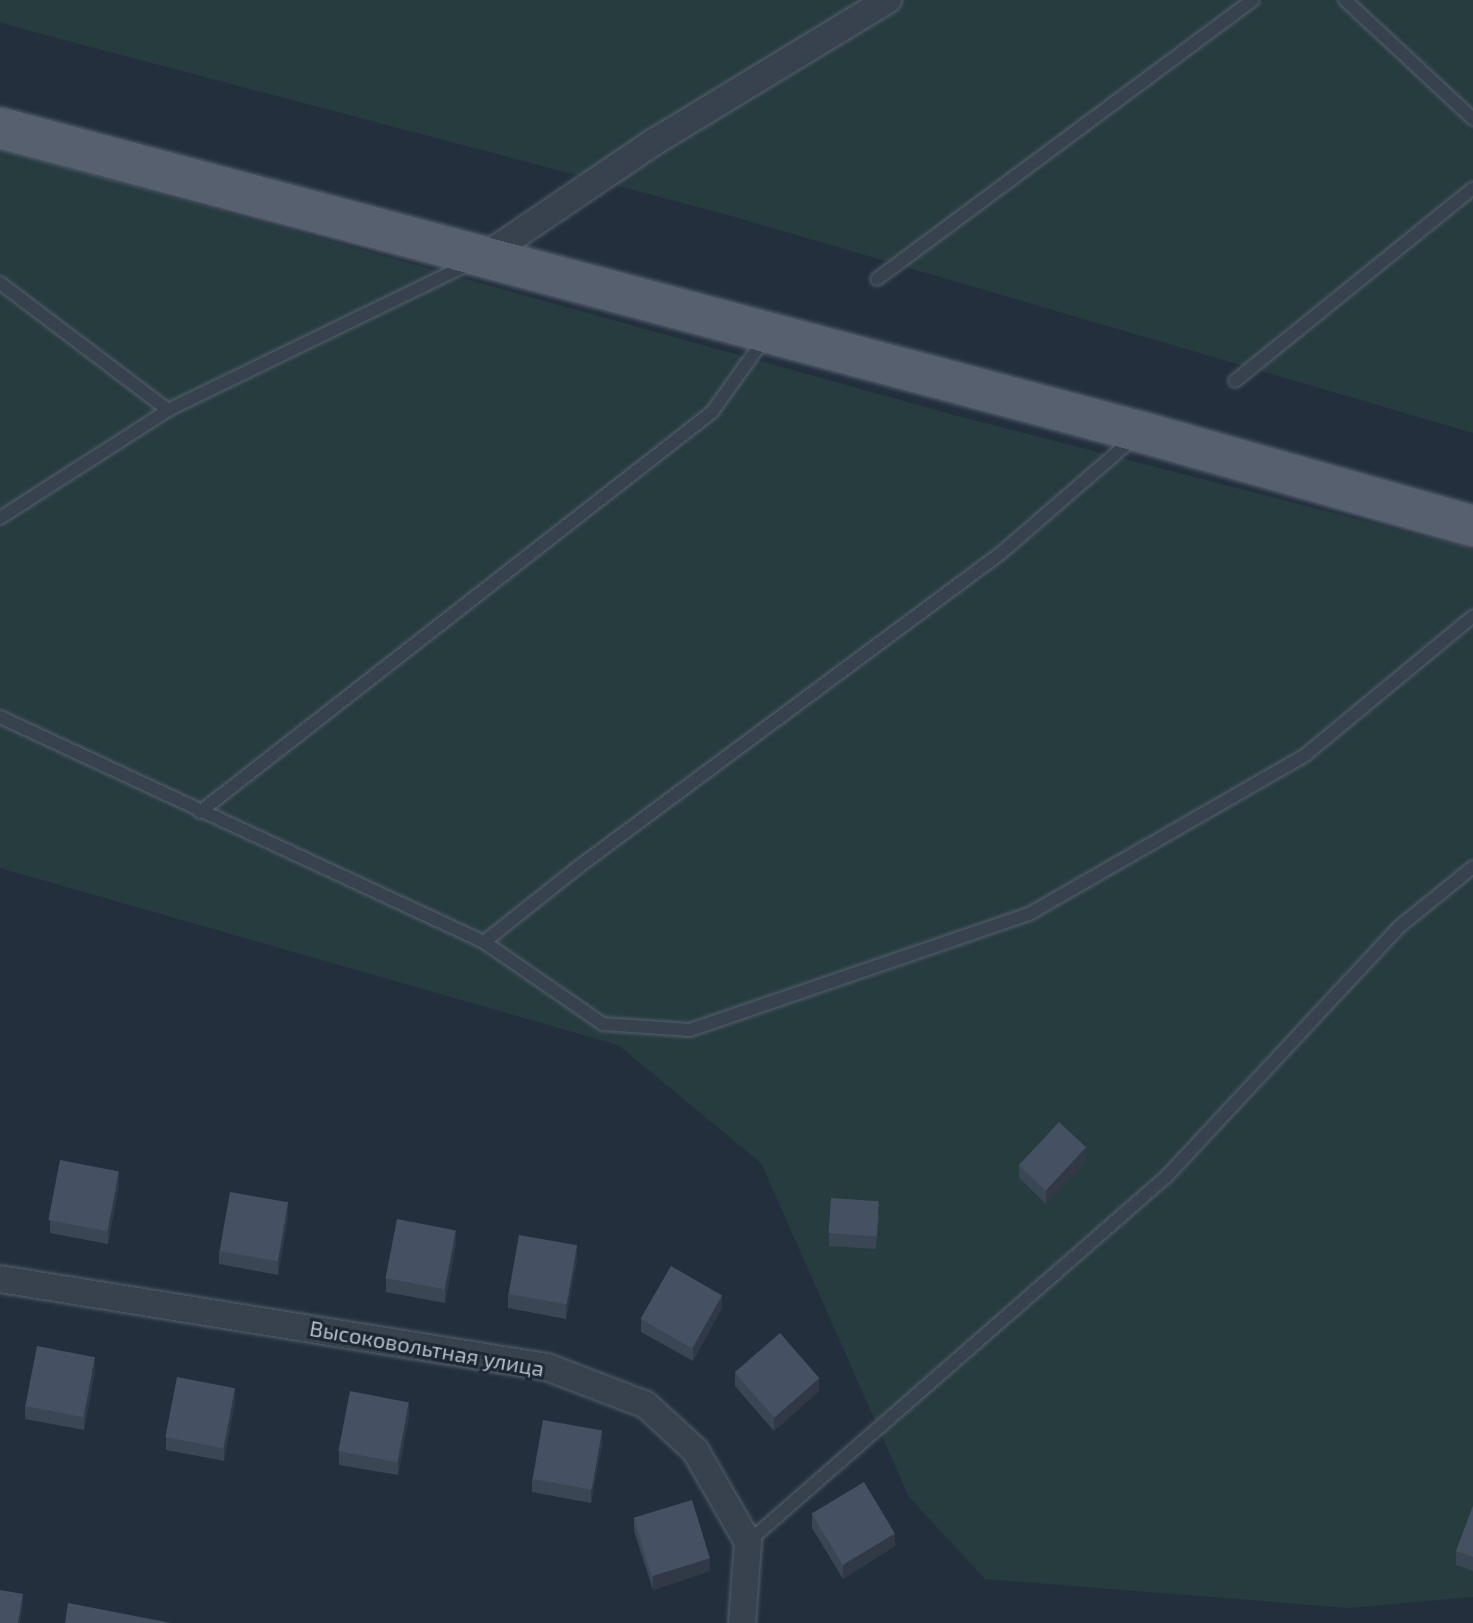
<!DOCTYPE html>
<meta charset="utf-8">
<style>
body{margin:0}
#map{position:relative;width:1473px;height:1623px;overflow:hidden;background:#242f3e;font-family:"Exo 2",sans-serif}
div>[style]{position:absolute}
.green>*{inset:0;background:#263c3f}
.roads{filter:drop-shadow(0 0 2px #565f6c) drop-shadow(0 0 2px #565f6c)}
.service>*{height:12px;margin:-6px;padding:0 6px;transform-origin:6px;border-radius:6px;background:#38414e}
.minor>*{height:26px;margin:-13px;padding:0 13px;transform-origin:13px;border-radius:13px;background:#38414e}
.primary>*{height:40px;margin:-20px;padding:0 20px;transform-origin:20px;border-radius:20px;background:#56606e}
.wall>*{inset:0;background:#3b4654}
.shaded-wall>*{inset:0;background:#303945}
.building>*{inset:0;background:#455162;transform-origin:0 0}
span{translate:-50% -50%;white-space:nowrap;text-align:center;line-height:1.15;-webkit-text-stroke:6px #1d2633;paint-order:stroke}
.street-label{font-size:22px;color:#b4bcc9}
</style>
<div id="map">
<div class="green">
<i style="clip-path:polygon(0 0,1473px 0,1473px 433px,728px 215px,34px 32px,0 22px)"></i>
<i style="clip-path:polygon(0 149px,954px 415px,1473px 549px,1473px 1597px,1349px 1608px,985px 1579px,909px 1497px,761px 1163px,618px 1045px,0 868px)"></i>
</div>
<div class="roads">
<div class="service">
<i style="left:1345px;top:0;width:175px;rotate:42.9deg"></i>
<i style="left:877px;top:279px;width:468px;rotate:-36.6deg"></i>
<i style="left:0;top:283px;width:211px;rotate:37.1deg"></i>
<i style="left:1235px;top:381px;width:306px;rotate:-39deg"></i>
<i style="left:0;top:518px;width:200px;rotate:-32.7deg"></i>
<i style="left:168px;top:410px;width:337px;rotate:-25.9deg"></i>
<i style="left:0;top:717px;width:534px;rotate:24.93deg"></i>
<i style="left:484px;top:942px;width:145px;rotate:34.6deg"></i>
<i style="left:603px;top:1024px;width:87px;rotate:3.9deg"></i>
<i style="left:690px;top:1030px;width:358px;rotate:-18.9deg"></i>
<i style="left:1029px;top:914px;width:317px;rotate:-29.9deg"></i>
<i style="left:1304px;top:756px;width:219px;rotate:-39.6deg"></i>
<i style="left:200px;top:812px;width:650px;rotate:-38deg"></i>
<i style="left:712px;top:412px;width:91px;rotate:-54.4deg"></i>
<i style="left:484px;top:942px;width:119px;rotate:-38.5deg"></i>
<i style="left:577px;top:868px;width:528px;rotate:-36.61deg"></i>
<i style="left:1001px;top:553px;width:177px;rotate:-40.9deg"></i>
<i style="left:748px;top:1542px;width:556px;rotate:-41.14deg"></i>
<i style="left:1167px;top:1176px;width:340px;rotate:-47deg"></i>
<i style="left:1399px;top:927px;width:95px;rotate:-39deg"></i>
</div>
<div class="minor">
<i style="left:481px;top:259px;width:209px;rotate:-34.1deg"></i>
<i style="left:654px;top:142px;width:274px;rotate:-31.3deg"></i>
<i style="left:0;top:1279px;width:554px;rotate:9.14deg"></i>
<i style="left:547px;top:1367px;width:106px;rotate:21deg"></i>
<i style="left:646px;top:1405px;width:67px;rotate:42.6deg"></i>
<i style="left:695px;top:1450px;width:106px;rotate:60.1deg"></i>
<i style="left:748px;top:1542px;width:81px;rotate:94.2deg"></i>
</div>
<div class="primary">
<i style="left:0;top:128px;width:1181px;rotate:14.92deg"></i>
<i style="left:1141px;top:432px;width:345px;rotate:15.8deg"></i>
</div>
</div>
<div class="wall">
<i style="clip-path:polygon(1086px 1161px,1046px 1204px,1019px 1178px,1019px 1165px)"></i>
<i style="clip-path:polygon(119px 1184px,108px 1244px,50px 1233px,50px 1220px)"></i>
<i style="clip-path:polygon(879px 1214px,876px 1249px,829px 1246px,829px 1233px)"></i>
<i style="clip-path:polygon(288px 1216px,278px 1275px,219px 1264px,219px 1251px)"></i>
<i style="clip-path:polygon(456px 1243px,445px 1303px,386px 1292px,386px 1278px)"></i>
<i style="clip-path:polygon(577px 1259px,566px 1319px,508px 1308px,508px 1294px)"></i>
<i style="clip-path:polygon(722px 1308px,693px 1361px,641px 1332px,641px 1319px)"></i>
<i style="clip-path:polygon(95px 1371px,84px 1430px,25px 1419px,25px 1406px)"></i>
<i style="clip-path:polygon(735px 1373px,819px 1391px,774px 1431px,735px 1386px)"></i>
<i style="clip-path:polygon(235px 1401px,224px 1461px,166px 1450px,166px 1437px)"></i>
<i style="clip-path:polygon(409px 1416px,398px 1475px,339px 1465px,339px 1451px)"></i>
<i style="clip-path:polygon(602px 1444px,591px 1503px,532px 1492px,532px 1479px)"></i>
<i style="clip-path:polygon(1473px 1506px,1473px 1571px,1456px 1565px,1456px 1551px)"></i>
<i style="clip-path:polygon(812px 1514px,895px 1546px,843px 1579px,812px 1528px)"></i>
<i style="clip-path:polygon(634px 1518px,710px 1571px,653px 1590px,634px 1531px)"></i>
</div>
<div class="shaded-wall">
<i style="clip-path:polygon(1086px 1147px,1086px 1161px,1046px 1204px,1046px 1190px)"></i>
<i style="clip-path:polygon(119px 1171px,119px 1184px,108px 1244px,108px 1231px)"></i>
<i style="clip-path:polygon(288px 1202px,288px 1216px,278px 1275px,278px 1262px)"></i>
<i style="clip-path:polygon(456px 1230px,456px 1243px,445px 1303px,445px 1289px)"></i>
<i style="clip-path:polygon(577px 1245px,577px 1259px,566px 1319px,566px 1305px)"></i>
<i style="clip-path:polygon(722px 1295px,722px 1308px,693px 1361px,693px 1348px)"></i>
<i style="clip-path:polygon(95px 1357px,95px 1371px,84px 1430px,84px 1417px)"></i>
<i style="clip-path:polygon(819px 1378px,819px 1391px,774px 1431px,774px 1418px)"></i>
<i style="clip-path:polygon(235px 1388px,235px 1401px,224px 1461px,224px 1447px)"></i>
<i style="clip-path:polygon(409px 1402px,409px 1416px,398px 1475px,398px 1462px)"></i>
<i style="clip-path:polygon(602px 1430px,602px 1444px,591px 1503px,591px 1490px)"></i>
<i style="clip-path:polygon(895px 1533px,895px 1546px,843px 1579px,843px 1565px)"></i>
<i style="clip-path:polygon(710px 1558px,710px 1571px,653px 1590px,653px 1576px)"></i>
<i style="clip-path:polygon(23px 1594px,23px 1607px,20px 1623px,18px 1623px)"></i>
</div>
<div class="building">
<i style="left:1059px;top:1122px;width:37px;height:59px;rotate:43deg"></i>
<i style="left:60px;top:1160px;width:60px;height:61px;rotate:11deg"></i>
<i style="left:230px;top:1192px;width:59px;height:60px;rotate:10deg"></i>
<i style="left:831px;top:1198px;width:48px;height:35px;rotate:4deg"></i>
<i style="left:397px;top:1219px;width:60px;height:60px;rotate:11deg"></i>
<i style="left:519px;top:1235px;width:59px;height:60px;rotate:10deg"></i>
<i style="left:671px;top:1266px;width:59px;height:61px;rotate:30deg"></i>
<i style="left:780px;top:1333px;width:60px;height:60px;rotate:49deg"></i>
<i style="left:37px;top:1346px;width:59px;height:61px;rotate:11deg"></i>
<i style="left:177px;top:1377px;width:59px;height:61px;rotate:11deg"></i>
<i style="left:350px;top:1391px;width:60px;height:61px;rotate:11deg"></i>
<i style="left:543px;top:1420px;width:60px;height:60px;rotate:10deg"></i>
<i style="left:864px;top:1482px;width:60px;height:61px;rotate:59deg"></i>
<i style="left:692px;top:1500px;width:61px;height:61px;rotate:73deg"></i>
<i style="clip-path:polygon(1473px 1506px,1473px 1557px,1456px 1551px)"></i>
<i style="clip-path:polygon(0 1590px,23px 1594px,18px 1623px,0 1623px)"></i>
<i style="clip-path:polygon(68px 1603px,171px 1623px,65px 1623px)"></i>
</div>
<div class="street-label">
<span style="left:427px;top:1348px;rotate:10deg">Высоковольтная улица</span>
</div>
</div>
